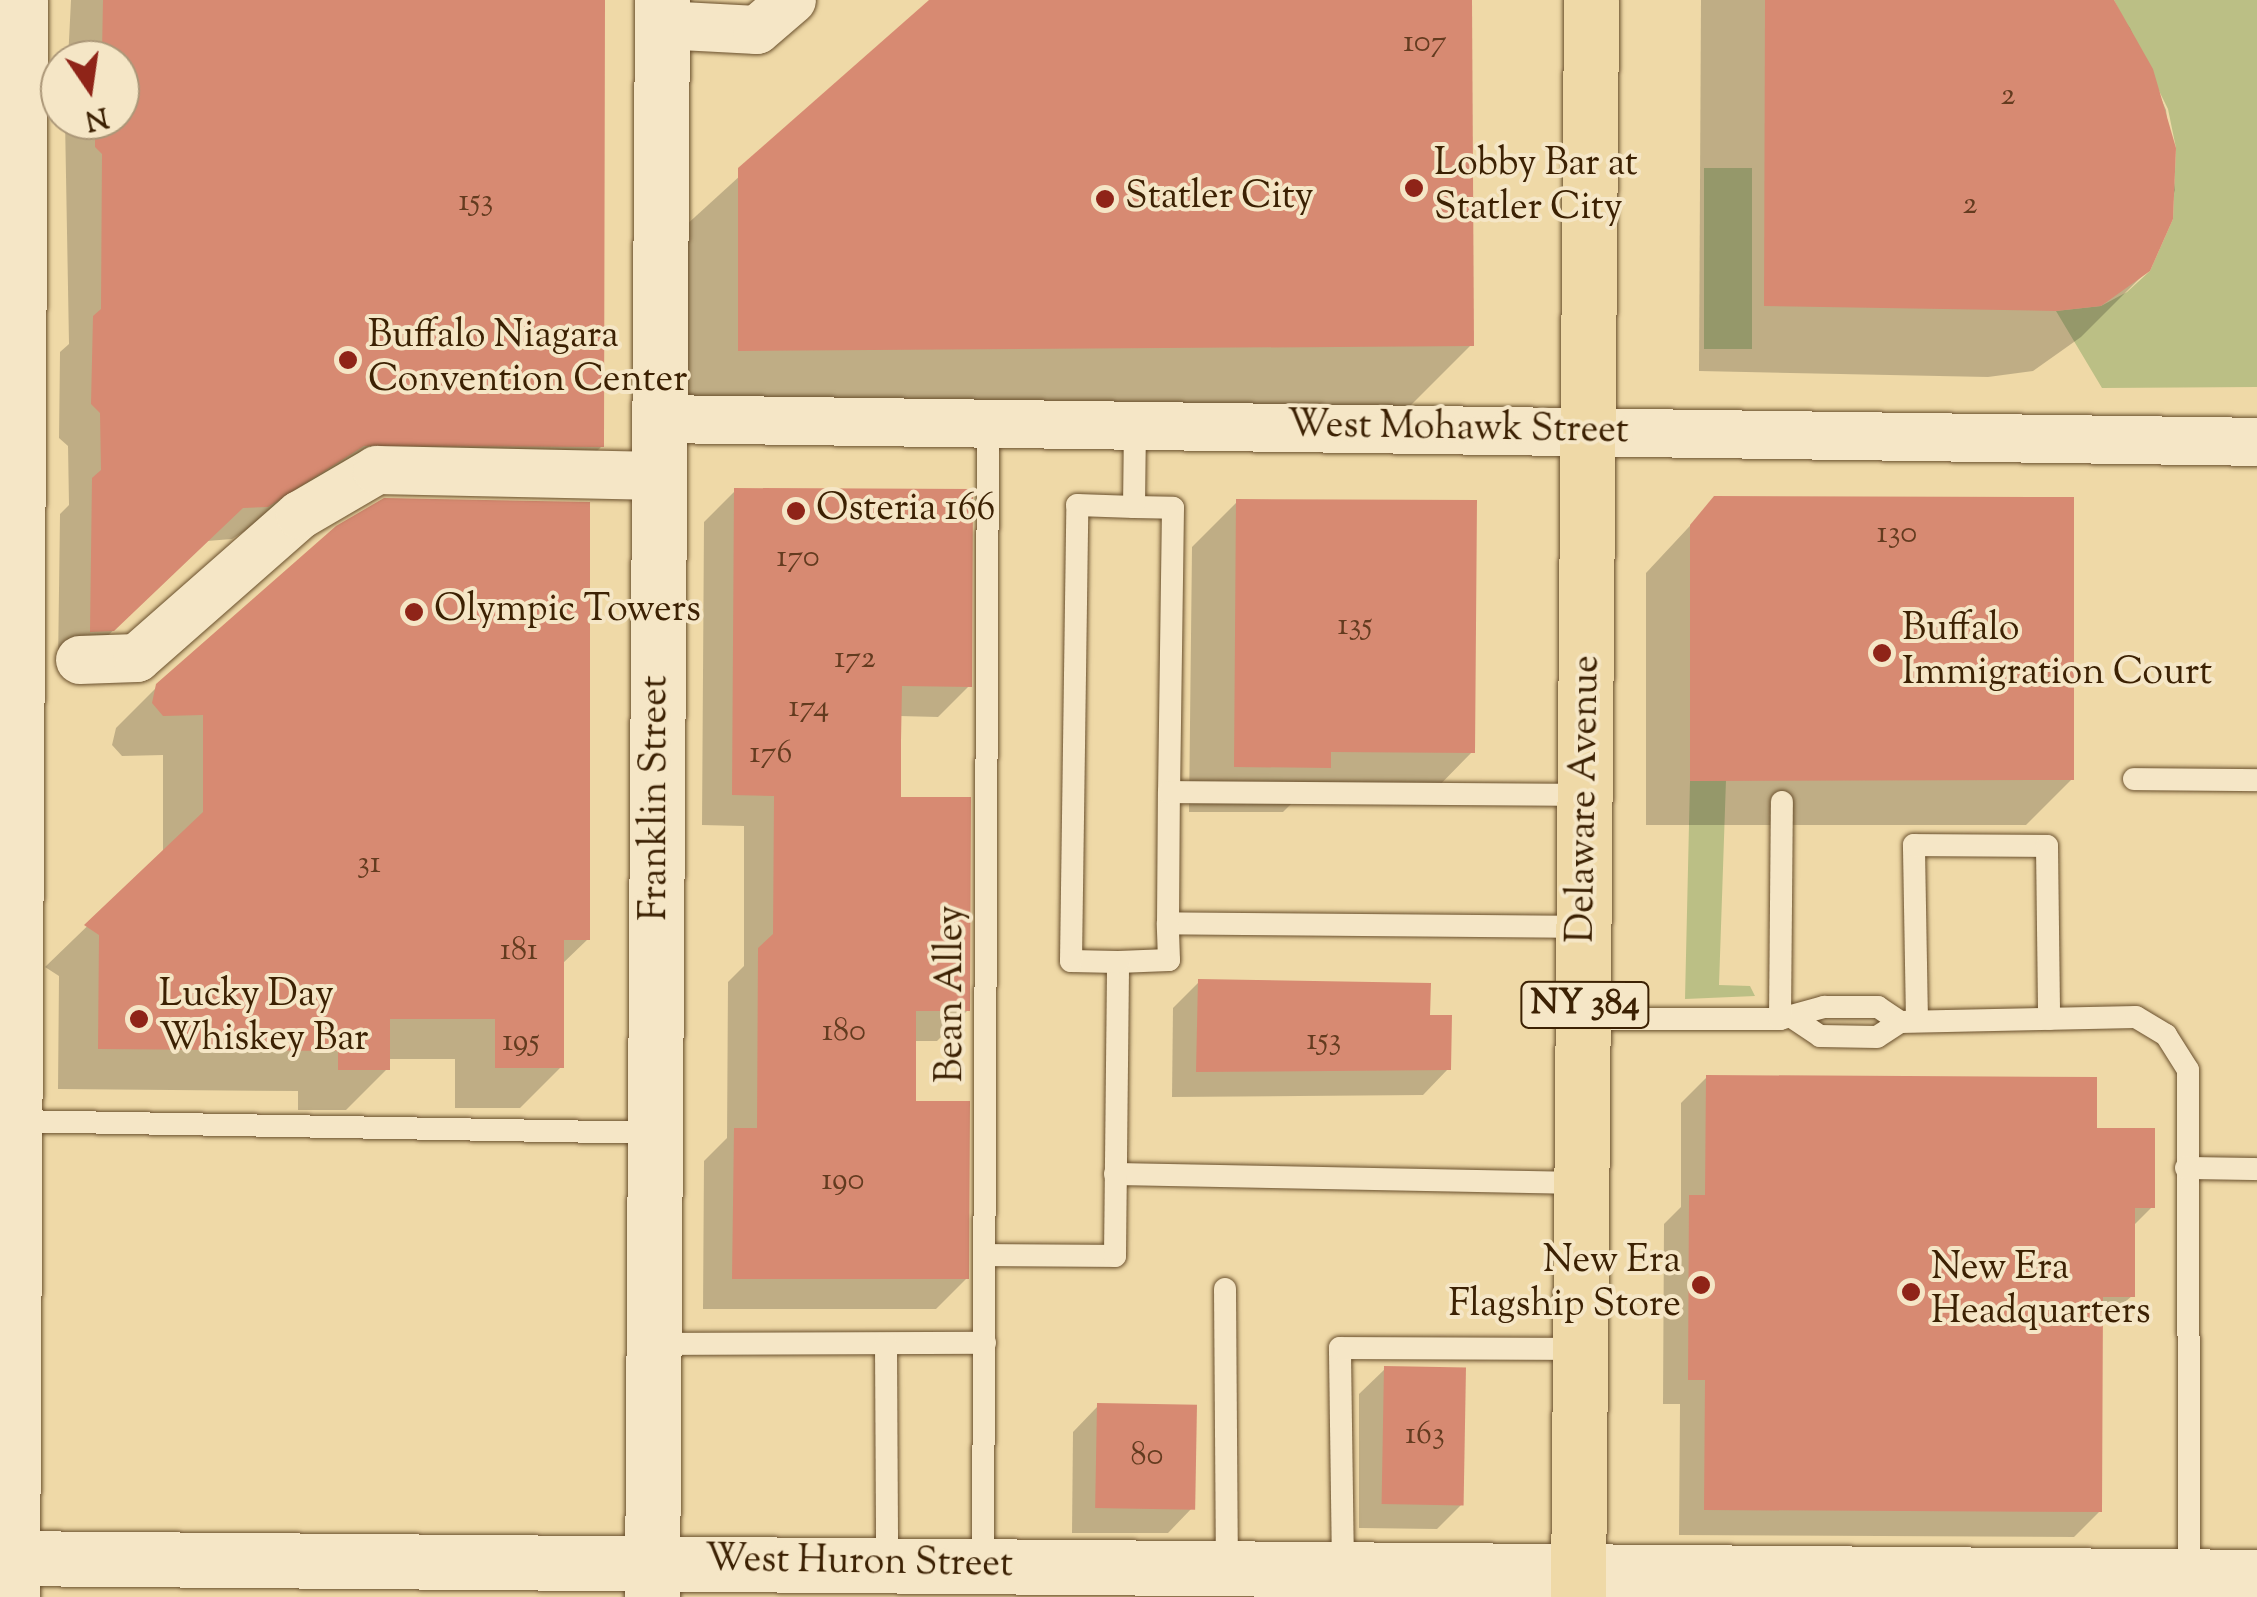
<!DOCTYPE html>
<style>
body{margin:0}
#map{position:relative;width:2257px;height:1597px;overflow:hidden;background:#efd9a7;font-family:"Sorts Mill Goudy",serif}
div>[style]{position:absolute}
.green>*{inset:0;background:#bbbf85;transform-origin:0 0}
.shadow>*{inset:0;background:#0003}
.building>*{inset:0;background:#d78a72;transform-origin:0 0}
.roads{filter:drop-shadow(0 0 2px #694f2c) drop-shadow(0 0 2px #694f2c)}
.lane>*{height:22px;margin:-11px;padding:0 11px;transform-origin:11px;border-radius:11px;background:#f5e6c6}
.street>*{height:48px;margin:-24px;padding:0 24px;transform-origin:24px;border-radius:24px;background:#f5e6c6}
.secondary>*{height:55px;margin:-27.5px;padding:0 27.5px;transform-origin:27.5px;border-radius:27.5px;background:#f5e6c6}
.primary>*{height:55px;margin:-27.5px;padding:0 27.5px;transform-origin:27.5px;border-radius:27.5px;background:#efd9a7}
.dots>*{width:28px;height:28px;translate:-50% -50%;box-sizing:border-box;border:5px solid #f5e6c6;border-radius:50%}
span{translate:-50% -50%;white-space:nowrap;text-align:center;line-height:1.15;-webkit-text-stroke:8px #f5e6c6;paint-order:stroke}
.number-label{font-size:32px;color:#633b1f}
.number-label span{-webkit-text-stroke-width:0}
.shield-label span{padding:2px 8px;background:#f5e6c6;border:2px solid;border-radius:8px;-webkit-text-stroke-width:0}
.shield-label{font-size:35px;color:#3c2103;font-weight:700}
.poi-label{font-size:38px;color:#3c2103}
.left{translate:0 -50%;text-align:left}
.right{translate:-100% -50%;text-align:right}
.street-label{font-size:38px;color:#3c2103}
.north{position:absolute;left:40px;top:40px;width:100px;height:100px;box-sizing:border-box;background:#f5e6c6;border:2px solid #ab9778;border-radius:50%;rotate:167deg;font-size:28px;font-weight:700;line-height:40px;text-align:center;color:#3c2103}
.north::after{content:'';display:block;margin:auto;width:35px;height:45px;background:#8f2418;clip-path:polygon(50% 0,100% 100%,50% 72%,0 100%)}
</style>
<div id="map">
<div class="green">
<i style="clip-path:polygon(2114px 0,2257px 0,2257px 387px,2102px 388px,2056px 311px,2101px 306px,2127px 292px,2150px 271px,2173px 219px,2176px 148px,2168px 109px)"></i>
<i style="left:1704px;top:168px;width:48px;height:181px"></i>
<i style="clip-path:polygon(1726px 780px,1719px 985px,1750px 986px,1755px 996px,1685px 999px,1690px 781px)"></i>
</div>
<div class="shadow">
<i style="clip-path:polygon(71px 0,603px 0,602px 446px,568px 480px,329px 478px,232px 539px,207px 541px,78px 664px,58px 664px,60px 514px,69px 505px,68px 446px,59px 438px,60px 352px,69px 344px,65px 120px,120px 120px,120px 60px,68px 60px)"></i>
<i style="clip-path:polygon(933px 0,1470px 0,1471px 345px,1405px 411px,673px 416px,673px 237px)"></i>
<i style="clip-path:polygon(1701px 0,2108px 0,2130px 28px,2166px 110px,2175px 190px,2148px 270px,2081px 337px,2033px 371px,1988px 377px,1699px 371px)"></i>
<i style="clip-path:polygon(735px 491px,969px 686px,938px 717px,899px 716px,899px 799px,968px 1010px,937px 1041px,914px 1041px,913px 1104px,967px 1278px,936px 1309px,703px 1309px,704px 1161px,727px 1138px,728px 982px,744px 966px,744px 826px,702px 825px,704px 522px)"></i>
<i style="clip-path:polygon(1715px 499px,2072px 779px,2026px 825px,1646px 825px,1646px 573px)"></i>
<i style="clip-path:polygon(1237px 502px,1472px 752px,1427px 798px,1299px 796px,1283px 812px,1189px 812px,1192px 547px)"></i>
<i style="clip-path:polygon(158px 686px,588px 939px,561px 965px,561px 1067px,520px 1108px,455px 1108px,455px 1059px,387px 1059px,387px 1069px,346px 1110px,298px 1110px,298px 1091px,58px 1089px,59px 976px,45px 967px,163px 853px,163px 755px,122px 756px,112px 745px,116px 728px)"></i>
<i style="clip-path:polygon(1199px 982px,1428px 1017px,1448px 1069px,1423px 1095px,1172px 1097px,1173px 1008px)"></i>
<i style="clip-path:polygon(1707px 1077px,2094px 1130px,2152px 1207px,2132px 1227px,2132px 1296px,2101px 1322px,2100px 1511px,2074px 1537px,1679px 1535px,1680px 1404px,1663px 1404px,1664px 1224px,1681px 1207px,1681px 1103px)"></i>
<i style="clip-path:polygon(1385px 1369px,1463px 1503px,1437px 1529px,1359px 1528px,1359px 1394px)"></i>
<i style="clip-path:polygon(1098px 1406px,1193px 1507px,1168px 1533px,1072px 1533px,1073px 1432px)"></i>
</div>
<div class="building">
<i style="clip-path:polygon(103px 0,605px 0,604px 447px,364px 446px,268px 507px,243px 508px,114px 631px,90px 632px,92px 478px,101px 470px,100px 413px,91px 404px,93px 316px,101px 309px,102px 154px,95px 147px,95px 120px,120px 120px,120px 60px,96px 60px,102px 52px)"></i>
<i style="clip-path:polygon(929px 0,1472px 0,1474px 346px,738px 351px,738px 168px)"></i>
<i style="clip-path:polygon(1765px 0,2114px 0,2153px 69px,2176px 148px,2173px 219px,2150px 271px,2101px 306px,2056px 311px,1764px 306px)"></i>
<i style="clip-path:polygon(734px 488px,973px 489px,972px 687px,902px 686px,901px 741px,901px 797px,971px 797px,970px 1011px,916px 1011px,916px 1101px,970px 1101px,969px 1279px,732px 1279px,734px 1128px,757px 1128px,758px 948px,773px 934px,774px 796px,732px 795px)"></i>
<i style="clip-path:polygon(1714px 496px,2074px 497px,2074px 780px,1690px 781px,1690px 525px)"></i>
<i style="clip-path:polygon(384px 498px,590px 502px,590px 940px,564px 940px,564px 1068px,495px 1068px,495px 1019px,390px 1019px,390px 1070px,338px 1070px,338px 1051px,98px 1049px,99px 935px,84px 925px,203px 812px,203px 715px,163px 716px,152px 703px,156px 684px,336px 526px)"></i>
<i style="clip-path:polygon(1236px 499px,1477px 500px,1475px 753px,1331px 752px,1331px 768px,1234px 767px)"></i>
<i style="clip-path:polygon(1198px 979px,1431px 983px,1430px 1015px,1452px 1015px,1451px 1070px,1196px 1072px)"></i>
<i style="clip-path:polygon(1706px 1075px,2097px 1077px,2097px 1128px,2155px 1128px,2155px 1208px,2135px 1208px,2135px 1297px,2103px 1297px,2102px 1512px,1704px 1510px,1705px 1380px,1688px 1380px,1689px 1195px,1705px 1195px)"></i>
<i style="left:1384px;top:1366px;width:82px;height:138px;rotate:1deg"></i>
<i style="left:1097px;top:1403px;width:100px;height:105px;rotate:1deg"></i>
</div>
<div class="roads">
<div class="lane">
<i style="left:1134px;top:507px;width:39px;rotate:1deg"></i>
<i style="left:1173px;top:508px;width:284px;rotate:90.8deg"></i>
<i style="left:2134px;top:779px;width:123px;rotate:0.5deg"></i>
<i style="left:1585px;top:927px;width:417px;rotate:-179.5deg"></i>
<i style="left:1168px;top:923px;width:131px;rotate:-89.6deg"></i>
<i style="left:1169px;top:792px;width:417px;rotate:0.4deg"></i>
<i style="left:1118px;top:962px;width:51px;rotate:-2.2deg"></i>
<i style="left:1169px;top:960px;width:37px;rotate:-92deg"></i>
<i style="left:1584px;top:1019px;width:196px"></i>
<i style="left:1780px;top:1019px;width:46px;rotate:-15.3deg"></i>
<i style="left:1824px;top:1007px;width:54px"></i>
<i style="left:1878px;top:1007px;width:27px;rotate:34deg"></i>
<i style="left:1900px;top:1022px;width:27px;rotate:147deg"></i>
<i style="left:1877px;top:1037px;width:57px;rotate:-179deg"></i>
<i style="left:1820px;top:1036px;width:32px;rotate:-146deg"></i>
<i style="left:1780px;top:1019px;width:217px;rotate:-89.5deg"></i>
<i style="left:1917px;top:1021px;width:176px;rotate:-91deg"></i>
<i style="left:1914px;top:845px;width:133px;rotate:0.4deg"></i>
<i style="left:2047px;top:846px;width:173px;rotate:89.3deg"></i>
<i style="left:1900px;top:1022px;width:236px;rotate:-1.2deg"></i>
<i style="left:2136px;top:1017px;width:35px;rotate:31deg"></i>
<i style="left:2166px;top:1035px;width:41px;rotate:57.8deg"></i>
<i style="left:2188px;top:1070px;width:506px;rotate:89.89deg"></i>
<i style="left:15px;top:1121px;width:640px;rotate:1.07deg"></i>
<i style="left:2186px;top:1168px;width:71px;rotate:0.8deg"></i>
<i style="left:1115px;top:1174px;width:467px;rotate:1.1deg"></i>
<i style="left:986px;top:1255px;width:129px;rotate:0.4deg"></i>
<i style="left:1115px;top:1256px;width:294px;rotate:-89.4deg"></i>
<i style="left:1118px;top:962px;width:47px;rotate:-178.8deg"></i>
<i style="left:1071px;top:961px;width:456px;rotate:-89.2deg"></i>
<i style="left:1077px;top:505px;width:57px;rotate:2deg"></i>
<i style="left:1134px;top:507px;width:82px;rotate:-89.3deg"></i>
<i style="left:1225px;top:1289px;width:279px;rotate:89.6deg"></i>
<i style="left:654px;top:1344px;width:331px;rotate:-0.2deg"></i>
<i style="left:886px;top:1344px;width:220px;rotate:89.7deg"></i>
<i style="left:983px;top:1565px;width:1142px;rotate:-89.75deg"></i>
<i style="left:1343px;top:1568px;width:220px;rotate:-90.8deg"></i>
<i style="left:1340px;top:1348px;width:241px;rotate:0.2deg"></i>
</div>
<div class="street">
<i style="left:662px;top:25px;width:95px;rotate:3deg"></i>
<i style="left:757px;top:30px;width:46px;rotate:-40.6deg"></i>
<i style="left:659px;top:419px;width:1598px;rotate:0.82deg"></i>
<i style="left:80px;top:660px;width:57px;rotate:-2deg"></i>
<i style="left:137px;top:658px;width:217px;rotate:-41.3deg"></i>
<i style="left:300px;top:515px;width:89px;rotate:-30.3deg"></i>
<i style="left:377px;top:470px;width:282px;rotate:1.2deg"></i>
</div>
<div class="secondary">
<i style="left:0;top:1558px;width:2257px;rotate:0.48deg"></i>
<i style="left:12px;top:1597px;width:1597px;rotate:-89.71deg"></i>
<i style="left:652px;top:1597px;width:1597px;rotate:-89.64deg"></i>
</div>
<div class="primary">
<i style="left:1578px;top:1597px;width:1597px;rotate:-89.53deg"></i>
</div>
</div>
<div class="dots">
<i style="left:1414px;top:188px;background:#8f2418"></i>
<i style="left:1105px;top:199px;background:#8f2418"></i>
<i style="left:348px;top:360px;background:#8f2418"></i>
<i style="left:796px;top:511px;background:#8f2418"></i>
<i style="left:414px;top:612px;background:#8f2418"></i>
<i style="left:1882px;top:653px;background:#8f2418"></i>
<i style="left:139px;top:1019px;background:#8f2418"></i>
<i style="left:1701px;top:1285px;background:#8f2418"></i>
<i style="left:1911px;top:1292px;background:#8f2418"></i>
</div>
<div class="number-label">
<span style="left:1425px;top:43px">107</span>
<span style="left:2008px;top:96px">2</span>
<span style="left:476px;top:202px">153</span>
<span style="left:1970px;top:205px">2</span>
<span style="left:1897px;top:534px">130</span>
<span style="left:798px;top:558px">170</span>
<span style="left:1355px;top:626px">135</span>
<span style="left:855px;top:659px">172</span>
<span style="left:809px;top:708px">174</span>
<span style="left:771px;top:754px">176</span>
<span style="left:369px;top:864px">31</span>
<span style="left:519px;top:951px">181</span>
<span style="left:844px;top:1032px">180</span>
<span style="left:1324px;top:1041px">153</span>
<span style="left:521px;top:1042px">195</span>
<span style="left:843px;top:1181px">190</span>
<span style="left:1425px;top:1435px">163</span>
<span style="left:1147px;top:1456px">80</span>
</div>
<div class="shield-label">
<span style="left:1585px;top:1005px">NY 384</span>
</div>
<div class="poi-label">
<span class="left" style="left:1434px;top:188px">Lobby Bar at<br>Statler City</span>
<span class="left" style="left:1125px;top:199px">Statler City</span>
<span class="left" style="left:368px;top:360px">Buffalo Niagara<br>Convention Center</span>
<span class="left" style="left:816px;top:511px">Osteria 166</span>
<span class="left" style="left:434px;top:612px">Olympic Towers</span>
<span class="left" style="left:1902px;top:653px">Buffalo<br>Immigration Court</span>
<span class="left" style="left:159px;top:1019px">Lucky Day<br>Whiskey Bar</span>
<span class="right" style="left:1681px;top:1285px">New Era<br>Flagship Store</span>
<span class="left" style="left:1931px;top:1292px">New Era<br>Headquarters</span>
</div>
<div class="street-label">
<span style="left:1458px;top:430px;rotate:1deg">West Mohawk Street</span>
<span style="left:657px;top:798px;rotate:-90deg">Franklin Street</span>
<span style="left:1586px;top:799px;rotate:-89deg">Delaware Avenue</span>
<span style="left:953px;top:994px;rotate:-90deg">Bean Alley</span>
<span style="left:859px;top:1564px;rotate:1deg">West Huron Street</span>
</div>
<div class="north">N</div>
</div>
